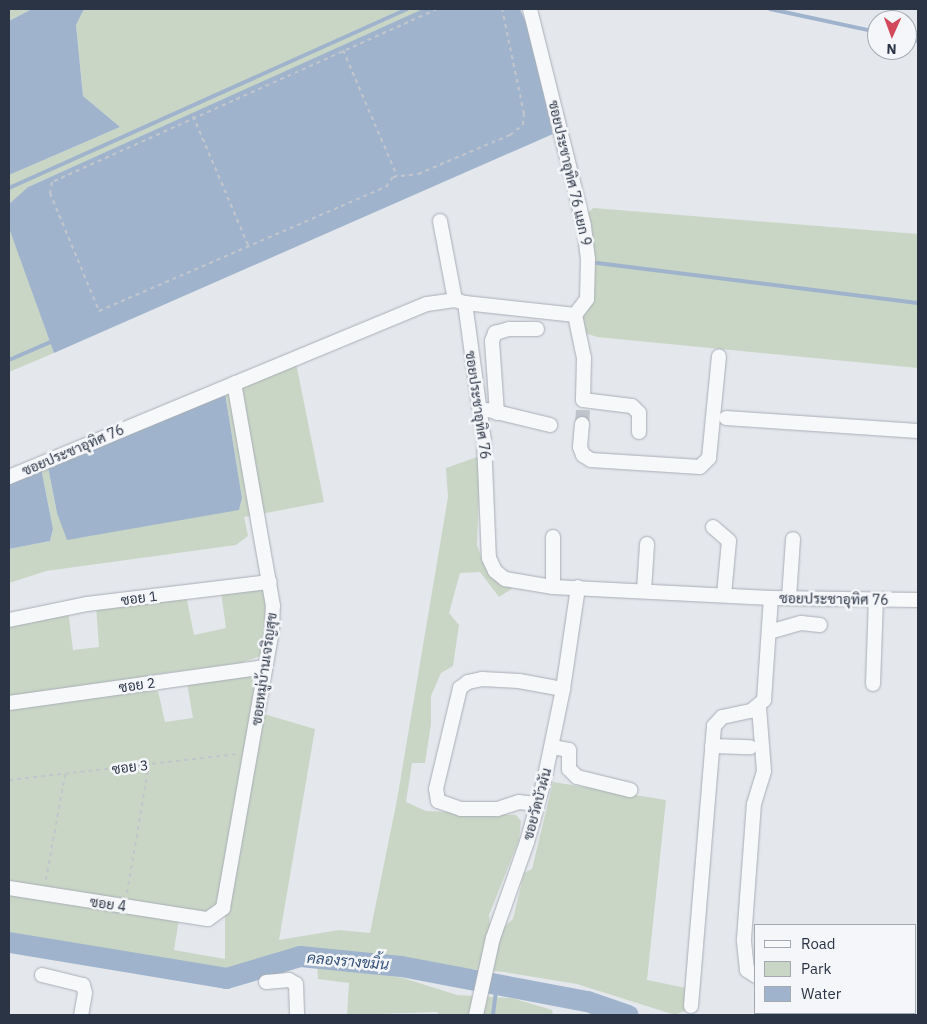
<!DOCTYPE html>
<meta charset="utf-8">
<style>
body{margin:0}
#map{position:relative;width:927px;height:1024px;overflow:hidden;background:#e4e7ec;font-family:"IBM Plex Sans",Sarabun,sans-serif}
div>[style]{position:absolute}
.green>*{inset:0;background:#c9d6c5}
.water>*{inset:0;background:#9fb4cc}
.stream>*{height:4px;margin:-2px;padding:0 2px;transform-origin:2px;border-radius:2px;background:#9fb4cc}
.river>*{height:21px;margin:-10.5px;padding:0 10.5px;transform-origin:10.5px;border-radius:10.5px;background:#9fb4cc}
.minor-tunnel>*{height:14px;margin-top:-7px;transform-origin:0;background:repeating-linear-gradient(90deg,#bfc3cb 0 14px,transparent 0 21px)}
.path>*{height:2px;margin-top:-1px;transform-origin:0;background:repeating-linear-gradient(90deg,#c2c5cb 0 4px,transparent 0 8px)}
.roads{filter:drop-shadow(0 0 1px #a9aeb7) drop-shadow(0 0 1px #a9aeb7)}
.minor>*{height:14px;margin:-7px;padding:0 7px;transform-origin:7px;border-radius:7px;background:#f7f8fa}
span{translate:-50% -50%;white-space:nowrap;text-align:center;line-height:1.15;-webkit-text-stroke:5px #f4f6f9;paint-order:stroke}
.street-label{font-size:14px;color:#2b3445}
.water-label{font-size:15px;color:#34527a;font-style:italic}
.frame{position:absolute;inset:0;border:10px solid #2b3445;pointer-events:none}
.legend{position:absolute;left:754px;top:924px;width:162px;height:90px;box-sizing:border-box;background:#f4f6f9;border:1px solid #a4a8b1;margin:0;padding:6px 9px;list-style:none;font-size:15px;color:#2b3445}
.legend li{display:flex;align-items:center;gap:10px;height:25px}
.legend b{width:25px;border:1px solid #a4a8b1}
.north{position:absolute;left:867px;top:10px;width:50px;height:50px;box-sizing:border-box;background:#f4f6f9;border:1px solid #a4a8b1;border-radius:50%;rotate:182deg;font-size:14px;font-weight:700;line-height:20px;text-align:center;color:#2b3445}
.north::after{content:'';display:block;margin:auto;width:18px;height:22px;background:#d1495b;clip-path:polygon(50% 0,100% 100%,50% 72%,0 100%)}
</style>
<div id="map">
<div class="green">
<i style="clip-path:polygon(9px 9px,32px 9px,9px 21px)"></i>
<i style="clip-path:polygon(84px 9px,426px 9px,28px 187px,9px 204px,9px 175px,120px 127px,83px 96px,76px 25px)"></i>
<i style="clip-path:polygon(593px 208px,918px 234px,918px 368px,597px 337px,582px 332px,583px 315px,594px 283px,595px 268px,587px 214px)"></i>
<i style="clip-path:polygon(9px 225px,54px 353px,9px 372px)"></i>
<i style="clip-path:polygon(296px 363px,324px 502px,244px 517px,248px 536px,236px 545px,46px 571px,9px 583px,9px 549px,50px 541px,53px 529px,41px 468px,48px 467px,57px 513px,239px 510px,242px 498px,225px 393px)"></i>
<i style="clip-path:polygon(480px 456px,477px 545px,484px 564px,499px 584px,513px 588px,499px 597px,480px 572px,460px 573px,449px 613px,459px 625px,453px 666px,441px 673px,431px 696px,431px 724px,425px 763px,412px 763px,406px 802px,426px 811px,516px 815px,521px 821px,519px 840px,489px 915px,490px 925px,501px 930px,513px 919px,524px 873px,532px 869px,553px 782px,666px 800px,647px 980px,686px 988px,687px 1010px,675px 1015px,577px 984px,504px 972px,364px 959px,351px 954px,287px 952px,226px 973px,185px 969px,9px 937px,9px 890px,179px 919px,174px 950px,225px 959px,225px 914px,264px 714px,315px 729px,279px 940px,339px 930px,370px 933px,397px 800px,448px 497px,446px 468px)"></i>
<i style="clip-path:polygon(264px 586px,268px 605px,261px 656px,240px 663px,150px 675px,150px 691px,158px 691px,165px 722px,193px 718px,187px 683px,258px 675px,219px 900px,214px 910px,205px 913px,9px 884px,9px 624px,68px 610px,73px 650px,99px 647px,96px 606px,186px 595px,194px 635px,226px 628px,221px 592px)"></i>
<i style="clip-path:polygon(317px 964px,403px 978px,457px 995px,512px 998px,552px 1010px,553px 1015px,440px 1015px,437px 1012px,347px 1015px,349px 983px,318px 979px)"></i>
</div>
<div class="water">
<i style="clip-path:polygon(32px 9px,84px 9px,76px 25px,83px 96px,120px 127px,9px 175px,9px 21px)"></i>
<i style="clip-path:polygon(423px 9px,520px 9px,528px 27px,553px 134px,54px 353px,9px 228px,9px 204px,28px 187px)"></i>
<i style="clip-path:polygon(225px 393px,242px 498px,239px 510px,67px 540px,57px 513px,48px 467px)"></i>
<i style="clip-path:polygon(41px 468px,53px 529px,50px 541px,9px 549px,9px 482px)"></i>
</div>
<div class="stream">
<i style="left:770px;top:9px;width:109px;rotate:12.1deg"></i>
<i style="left:907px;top:39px;width:11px;rotate:10deg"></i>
<i style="left:9px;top:188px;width:436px;rotate:-24.2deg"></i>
<i style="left:597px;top:263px;width:323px;rotate:7.1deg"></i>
<i style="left:9px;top:360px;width:50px;rotate:-23.5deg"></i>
<i style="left:493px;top:1015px;width:31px;rotate:-83deg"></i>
</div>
<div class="river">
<i style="left:9px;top:942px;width:220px;rotate:9.4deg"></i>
<i style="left:226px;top:978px;width:77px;rotate:-16.6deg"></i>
<i style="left:300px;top:956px;width:101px;rotate:5.7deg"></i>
<i style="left:401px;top:966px;width:189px;rotate:10.7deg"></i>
<i style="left:587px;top:1001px;width:43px;rotate:18.9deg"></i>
</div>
<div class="minor-tunnel">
<i style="left:582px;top:424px;width:14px;rotate:-86deg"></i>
</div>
<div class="path">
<i style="left:437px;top:9px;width:422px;rotate:155.8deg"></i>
<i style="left:52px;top:182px;width:11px;rotate:100deg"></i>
<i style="left:50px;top:193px;width:128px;rotate:67.4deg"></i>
<i style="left:99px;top:311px;width:313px;rotate:-23.4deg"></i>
<i style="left:386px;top:187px;width:12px;rotate:-55deg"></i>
<i style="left:393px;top:177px;width:25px;rotate:-7deg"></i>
<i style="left:418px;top:174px;width:100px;rotate:-23deg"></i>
<i style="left:510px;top:135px;width:16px;rotate:-38deg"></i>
<i style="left:523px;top:125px;width:11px;rotate:-85deg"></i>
<i style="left:524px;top:114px;width:107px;rotate:-101.8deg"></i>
<i style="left:343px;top:50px;width:137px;rotate:66.8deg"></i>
<i style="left:193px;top:116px;width:142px;rotate:66.9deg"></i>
<i style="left:9px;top:780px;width:228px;rotate:-6.5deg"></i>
<i style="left:46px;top:880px;width:108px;rotate:-79.8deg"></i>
<i style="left:127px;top:893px;width:131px;rotate:-80.3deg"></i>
</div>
<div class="roads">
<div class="minor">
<i style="left:440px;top:221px;width:80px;rotate:79.2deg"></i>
<i style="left:465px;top:303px;width:111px;rotate:6.2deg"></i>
<i style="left:575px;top:315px;width:20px;rotate:-53deg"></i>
<i style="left:587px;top:299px;width:40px;rotate:-88.6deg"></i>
<i style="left:588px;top:259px;width:33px;rotate:-97deg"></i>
<i style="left:584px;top:226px;width:224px;rotate:-104deg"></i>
<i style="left:575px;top:315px;width:44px;rotate:78.2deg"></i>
<i style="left:584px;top:358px;width:42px;rotate:91.4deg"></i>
<i style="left:583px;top:400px;width:49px;rotate:7deg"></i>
<i style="left:632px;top:406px;width:10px;rotate:45deg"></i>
<i style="left:639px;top:413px;width:19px;rotate:90deg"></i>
<i style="left:488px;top:410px;width:64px;rotate:13.6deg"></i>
<i style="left:497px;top:413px;width:72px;rotate:-94deg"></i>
<i style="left:492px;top:341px;width:9px;rotate:-69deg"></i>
<i style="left:495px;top:333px;width:15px;rotate:-16deg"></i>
<i style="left:509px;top:329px;width:28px"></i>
<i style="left:726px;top:418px;width:192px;rotate:3.9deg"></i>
<i style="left:582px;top:424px;width:23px;rotate:95deg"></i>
<i style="left:580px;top:447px;width:9px;rotate:69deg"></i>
<i style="left:583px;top:455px;width:9px;rotate:32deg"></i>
<i style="left:591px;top:460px;width:109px;rotate:3.7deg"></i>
<i style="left:700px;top:467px;width:13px;rotate:-45deg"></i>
<i style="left:709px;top:458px;width:102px;rotate:-84.4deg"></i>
<i style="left:9px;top:477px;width:452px;rotate:-22.5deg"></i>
<i style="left:427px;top:304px;width:28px;rotate:-8deg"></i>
<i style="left:455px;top:300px;width:10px;rotate:17deg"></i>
<i style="left:465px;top:303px;width:139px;rotate:82.2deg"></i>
<i style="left:484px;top:441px;width:117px;rotate:87.6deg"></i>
<i style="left:489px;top:558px;width:14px;rotate:65deg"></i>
<i style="left:495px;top:571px;width:13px;rotate:39deg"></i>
<i style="left:505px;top:579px;width:49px;rotate:9.5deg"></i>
<i style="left:553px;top:587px;width:218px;rotate:2.9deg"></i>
<i style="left:771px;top:598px;width:147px;rotate:0.8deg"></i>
<i style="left:713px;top:527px;width:21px;rotate:41deg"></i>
<i style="left:729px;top:541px;width:54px;rotate:95.3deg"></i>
<i style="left:553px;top:587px;width:50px;rotate:-90deg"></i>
<i style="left:644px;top:591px;width:47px;rotate:-86.3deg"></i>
<i style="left:789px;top:598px;width:59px;rotate:-86.1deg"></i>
<i style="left:9px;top:620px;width:80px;rotate:-11.6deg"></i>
<i style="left:87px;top:604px;width:184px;rotate:-6.9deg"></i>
<i style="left:769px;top:632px;width:33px;rotate:-16deg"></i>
<i style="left:801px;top:623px;width:19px;rotate:6deg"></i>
<i style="left:873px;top:684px;width:84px;rotate:-88deg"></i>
<i style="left:9px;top:703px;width:259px;rotate:-8deg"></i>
<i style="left:712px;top:746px;width:38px;rotate:2deg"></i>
<i style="left:552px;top:747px;width:17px;rotate:10deg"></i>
<i style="left:569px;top:750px;width:19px;rotate:90deg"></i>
<i style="left:569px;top:769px;width:11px;rotate:45deg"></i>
<i style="left:577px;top:777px;width:55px;rotate:13.8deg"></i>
<i style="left:537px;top:804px;width:18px;rotate:-174deg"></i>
<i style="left:519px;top:802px;width:23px;rotate:162deg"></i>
<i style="left:497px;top:809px;width:36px;rotate:180deg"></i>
<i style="left:461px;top:809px;width:24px;rotate:-161deg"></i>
<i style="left:438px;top:801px;width:12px;rotate:-99deg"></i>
<i style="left:436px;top:789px;width:104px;rotate:-76.6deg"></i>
<i style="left:460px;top:688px;width:10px;rotate:-37deg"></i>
<i style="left:468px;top:682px;width:14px;rotate:-12deg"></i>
<i style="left:482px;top:679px;width:37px;rotate:3deg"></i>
<i style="left:519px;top:681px;width:45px;rotate:10.3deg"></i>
<i style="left:9px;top:888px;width:201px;rotate:8.9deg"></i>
<i style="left:208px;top:919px;width:19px;rotate:-36deg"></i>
<i style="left:223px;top:908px;width:282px;rotate:-80deg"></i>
<i style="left:272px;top:630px;width:24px;rotate:-88deg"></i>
<i style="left:273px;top:606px;width:226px;rotate:-99.9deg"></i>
<i style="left:42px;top:975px;width:42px;rotate:13.7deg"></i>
<i style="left:83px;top:985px;width:8px;rotate:76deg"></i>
<i style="left:85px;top:993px;width:22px;rotate:100deg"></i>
<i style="left:756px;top:976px;width:11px;rotate:-146deg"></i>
<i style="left:747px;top:970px;width:31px;rotate:-96deg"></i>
<i style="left:744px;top:939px;width:135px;rotate:-85.8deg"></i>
<i style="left:754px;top:804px;width:34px;rotate:-73deg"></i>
<i style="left:764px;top:771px;width:63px;rotate:-94.5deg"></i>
<i style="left:266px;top:982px;width:23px;rotate:-5deg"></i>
<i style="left:289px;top:980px;width:8px;rotate:30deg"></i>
<i style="left:296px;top:984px;width:31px;rotate:88deg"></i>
<i style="left:691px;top:1006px;width:281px;rotate:-85.3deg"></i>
<i style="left:714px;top:726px;width:12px;rotate:-48deg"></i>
<i style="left:722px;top:717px;width:30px;rotate:-12deg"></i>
<i style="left:751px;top:711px;width:17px;rotate:-40deg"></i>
<i style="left:764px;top:700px;width:102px;rotate:-86.1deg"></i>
<i style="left:476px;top:1015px;width:79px;rotate:-77.6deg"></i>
<i style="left:493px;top:938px;width:102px;rotate:-70.5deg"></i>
<i style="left:527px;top:842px;width:63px;rotate:-74.4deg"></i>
<i style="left:544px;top:781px;width:94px;rotate:-78.3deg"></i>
<i style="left:563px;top:689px;width:103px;rotate:-81.6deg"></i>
</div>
</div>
<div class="street-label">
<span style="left:570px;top:173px;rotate:77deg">ซอยประชาอุทิศ 76 แยก 9</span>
<span style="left:478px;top:405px;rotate:82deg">ซอยประชาอุทิศ 76</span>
<span style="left:73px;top:450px;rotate:-23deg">ซอยประชาอุทิศ 76</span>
<span style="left:139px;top:598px;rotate:-7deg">ซอย 1</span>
<span style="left:834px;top:599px;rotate:1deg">ซอยประชาอุทิศ 76</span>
<span style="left:264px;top:669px;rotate:-82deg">ซอยหมู่บ้านเจริญสุข</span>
<span style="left:137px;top:685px;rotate:-8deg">ซอย 2</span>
<span style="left:130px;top:767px;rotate:-7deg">ซอย 3</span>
<span style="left:537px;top:804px;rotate:-75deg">ซอยวัดบัวผัน</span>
<span style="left:108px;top:904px;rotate:8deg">ซอย 4</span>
</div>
<div class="water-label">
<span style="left:348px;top:961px;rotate:5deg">คลองรางขมิ้น</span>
</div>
<div class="frame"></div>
<ul class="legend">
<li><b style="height:6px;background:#f7f8fa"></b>Road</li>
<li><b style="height:14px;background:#c9d6c5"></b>Park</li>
<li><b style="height:14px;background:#9fb4cc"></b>Water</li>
</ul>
<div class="north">N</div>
</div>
